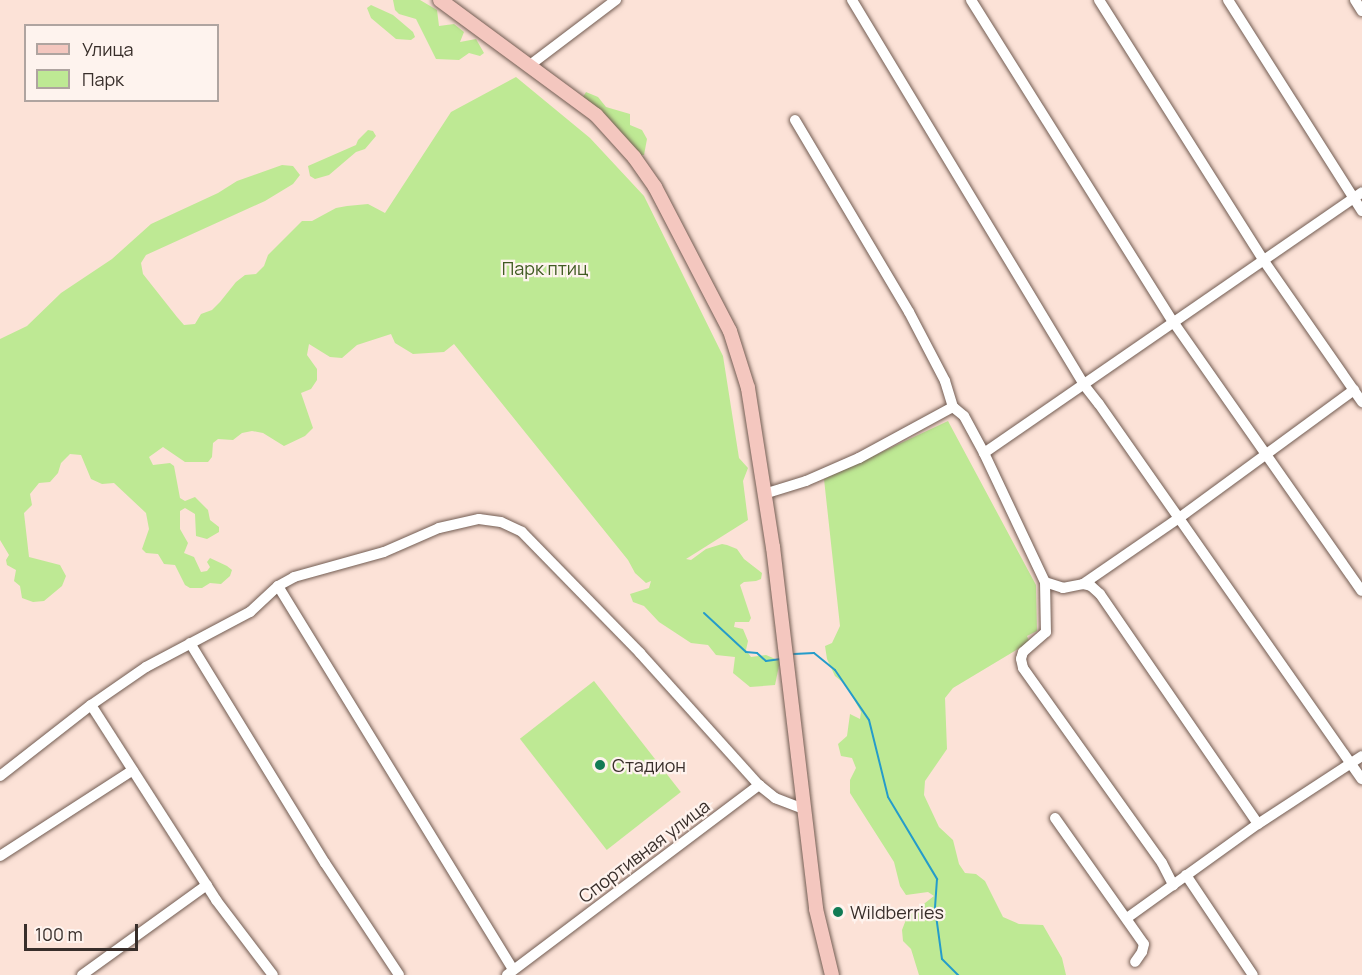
<!DOCTYPE html>
<meta charset="utf-8">
<style>
body{margin:0}
#map{position:relative;width:1362px;height:975px;overflow:hidden;background:#fce2d7;font-family:Manrope,sans-serif}
div>[style]{position:absolute}
.green>*{inset:0;background:#bee994;transform-origin:0 0}
.stream>*{height:2px;margin:-1px;padding:0 1px;transform-origin:1px;border-radius:1px;background:#259cca}
.roads{filter:drop-shadow(0 0 2px #725c52) drop-shadow(0 0 2px #725c52)}
.minor>*{height:10px;margin:-5px;padding:0 5px;transform-origin:5px;border-radius:5px;background:#fff}
.major>*{height:14px;margin:-7px;padding:0 7px;transform-origin:7px;border-radius:7px;background:#f4c7bf}
.dots>*{width:16px;height:16px;translate:-50% -50%;box-sizing:border-box;border:3px solid #fef3ee;border-radius:50%}
span{translate:-50% -50%;white-space:nowrap;text-align:center;line-height:1.15;-webkit-text-stroke:4.5px #fef3ee;paint-order:stroke}
.park-label{font-size:18px;color:#405b22}
.poi-label{font-size:18px;color:#382e2a}
.left{translate:0 -50%;text-align:left}
.street-label{font-size:18px;color:#382e2a}
.legend{position:absolute;left:24px;top:24px;width:195px;height:78px;box-sizing:border-box;background:#fef3ee;border:2px solid #afa4a0;margin:0;padding:8px 10px;list-style:none;font-size:18px;color:#382e2a}
.legend li{display:flex;align-items:center;gap:12px;height:30px}
.legend b{width:30px;border:2px solid #afa4a0}
.scale{position:absolute;left:24px;top:924px;width:114px;height:27px;box-sizing:border-box;border:3px solid #382e2a;border-top:0;padding-left:8px;font-size:18px;line-height:21px;white-space:nowrap;color:#382e2a;-webkit-text-stroke:4px #fef3ee;paint-order:stroke}
</style>
<div id="map">
<div class="green">
<i style="clip-path:polygon(393px 0,420px 0,437px 10px,439px 26px,454px 24px,464px 32px,460px 42px,476px 39px,484px 53px,480px 56px,469px 53px,459px 60px,436px 59px,416px 19px,399px 14px,395px 10px)"></i>
<i style="clip-path:polygon(371px 5px,393px 15px,413px 32px,415px 37px,411px 40px,396px 39px,371px 18px,367px 8px)"></i>
<i style="clip-path:polygon(516px 77px,590px 138px,644px 196px,723px 356px,739px 458px,748px 468px,743px 481px,748px 520px,686px 559px,691px 560px,706px 549px,722px 544px,727px 545px,737px 549px,744px 559px,762px 573px,761px 579px,756px 581px,744px 582px,740px 585px,751px 618px,749px 622px,735px 622px,734px 627px,743px 629px,748px 641px,746px 650px,751px 657px,766px 655px,780px 661px,775px 685px,750px 687px,733px 673px,735px 657px,716px 655px,708px 645px,691px 643px,659px 622px,644px 606px,633px 602px,630px 594px,649px 588px,651px 581px,646px 583px,635px 573px,628px 560px,454px 344px,444px 352px,413px 354px,395px 343px,391px 334px,357px 345px,342px 358px,330px 357px,309px 344px,307px 355px,317px 369px,317px 380px,311px 389px,301px 393px,313px 428px,305px 436px,284px 446px,263px 433px,252px 431px,242px 433px,233px 440px,218px 439px,213px 443px,212px 457px,208px 462px,185px 462px,163px 447px,149px 457px,153px 465px,170px 463px,174px 466px,180px 498px,185px 501px,195px 497px,208px 510px,210px 520px,219px 527px,219px 532px,207px 539px,196px 536px,195px 514px,185px 508px,180px 511px,180px 529px,188px 543px,184px 553px,194px 557px,201px 572px,207px 571px,210px 567px,207px 562px,210px 558px,227px 566px,232px 570px,230px 576px,221px 584px,210px 583px,202px 588px,190px 588px,185px 585px,175px 565px,164px 564px,158px 554px,146px 553px,142px 549px,149px 529px,146px 513px,114px 483px,102px 484px,91px 479px,81px 455px,70px 454px,61px 463px,58px 473px,50px 482px,39px 483px,30px 494px,32px 505px,24px 513px,29px 557px,60px 565px,66px 576px,62px 586px,44px 601px,33px 602px,22px 598px,20px 586px,14px 581px,16px 570px,7px 565px,6px 560px,9px 555px,0 540px,0 339px,27px 326px,61px 293px,112px 259px,151px 224px,218px 193px,237px 181px,282px 165px,293px 166px,300px 175px,293px 184px,265px 201px,146px 255px,141px 263px,143px 274px,177px 317px,184px 325px,195px 324px,201px 314px,212px 310px,220px 302px,236px 282px,245px 275px,256px 274px,264px 266px,268px 255px,302px 221px,312px 221px,336px 208px,347px 206px,368px 204px,385px 213px,451px 112px)"></i>
<i style="clip-path:polygon(586px 92px,598px 97px,606px 107px,630px 114px,630px 125px,642px 130px,647px 139px,644px 155px,635px 155px,610px 120px,586px 102px,583px 97px)"></i>
<i style="clip-path:polygon(368px 130px,373px 131px,376px 136px,365px 149px,356px 152px,329px 175px,315px 179px,310px 176px,308px 166px,356px 145px,358px 140px)"></i>
<i style="clip-path:polygon(948px 421px,1036px 585px,1037px 631px,1027px 636px,1029px 641px,1023px 646px,953px 688px,945px 698px,947px 749px,925px 781px,924px 795px,939px 827px,953px 840px,959px 864px,965px 873px,976px 874px,985px 881px,1003px 917px,1019px 924px,1043px 925px,1062px 958px,1066px 975px,919px 975px,911px 949px,903px 941px,902px 930px,907px 917px,934px 896px,928px 892px,906px 895px,900px 886px,894px 862px,850px 793px,850px 780px,856px 768px,852px 758px,841px 756px,838px 744px,847px 736px,850px 714px,860px 719px,861px 712px,846px 685px,835px 676px,827px 659px,825px 646px,832px 643px,840px 626px,824px 479px)"></i>
<i style="left:594px;top:681px;width:141px;height:94px;rotate:52deg"></i>
</div>
<div class="stream">
<i style="left:704px;top:613px;width:57px;rotate:42.9deg"></i>
<i style="left:746px;top:652px;width:11px;rotate:5deg"></i>
<i style="left:757px;top:653px;width:12px;rotate:42deg"></i>
<i style="left:766px;top:661px;width:15px;rotate:-8deg"></i>
<i style="left:794px;top:654px;width:20px;rotate:-3deg"></i>
<i style="left:814px;top:653px;width:27px;rotate:39deg"></i>
<i style="left:835px;top:670px;width:60px;rotate:55.8deg"></i>
<i style="left:869px;top:720px;width:79px;rotate:76.1deg"></i>
<i style="left:888px;top:797px;width:96px;rotate:59.1deg"></i>
<i style="left:937px;top:879px;width:29px;rotate:94deg"></i>
<i style="left:935px;top:908px;width:51px;rotate:82.2deg"></i>
<i style="left:942px;top:959px;width:23px;rotate:45deg"></i>
</div>
<div class="roads">
<div class="minor">
<i style="left:852px;top:0;width:449px;rotate:58.9deg"></i>
<i style="left:1084px;top:385px;width:24px;rotate:52deg"></i>
<i style="left:1099px;top:404px;width:458px;rotate:55deg"></i>
<i style="left:971px;top:0;width:381px;rotate:57.9deg"></i>
<i style="left:1174px;top:323px;width:327px;rotate:55deg"></i>
<i style="left:1099px;top:0;width:309px;rotate:57.7deg"></i>
<i style="left:1264px;top:261px;width:172px;rotate:55.2deg"></i>
<i style="left:1228px;top:0;width:250px;rotate:57.6deg"></i>
<i style="left:1355px;top:0;width:13px;rotate:58deg"></i>
<i style="left:530px;top:65px;width:108px;rotate:-37.1deg"></i>
<i style="left:795px;top:120px;width:223px;rotate:59.3deg"></i>
<i style="left:909px;top:312px;width:78px;rotate:62.4deg"></i>
<i style="left:945px;top:381px;width:27px;rotate:73deg"></i>
<i style="left:953px;top:407px;width:14px;rotate:39deg"></i>
<i style="left:964px;top:416px;width:42px;rotate:61.6deg"></i>
<i style="left:984px;top:453px;width:143px;rotate:64.7deg"></i>
<i style="left:1045px;top:582px;width:50px;rotate:88.9deg"></i>
<i style="left:1046px;top:632px;width:30px;rotate:139deg"></i>
<i style="left:1023px;top:652px;width:7px;rotate:106deg"></i>
<i style="left:1021px;top:659px;width:9px;rotate:77deg"></i>
<i style="left:1023px;top:668px;width:239px;rotate:54.5deg"></i>
<i style="left:1162px;top:863px;width:25px;rotate:63deg"></i>
<i style="left:984px;top:453px;width:459px;rotate:-34.6deg"></i>
<i style="left:764px;top:494px;width:44px;rotate:-17.2deg"></i>
<i style="left:806px;top:481px;width:58px;rotate:-23.5deg"></i>
<i style="left:859px;top:458px;width:107px;rotate:-28.5deg"></i>
<i style="left:1045px;top:582px;width:19px;rotate:18deg"></i>
<i style="left:1063px;top:588px;width:20px;rotate:-11deg"></i>
<i style="left:1083px;top:584px;width:8px;rotate:14deg"></i>
<i style="left:1091px;top:586px;width:12px;rotate:42deg"></i>
<i style="left:1100px;top:594px;width:279px;rotate:55.5deg"></i>
<i style="left:1083px;top:584px;width:116px;rotate:-34.5deg"></i>
<i style="left:1179px;top:518px;width:217px;rotate:-36.2deg"></i>
<i style="left:278px;top:586px;width:450px;rotate:58.5deg"></i>
<i style="left:190px;top:643px;width:258px;rotate:58.5deg"></i>
<i style="left:325px;top:863px;width:134px;rotate:56.5deg"></i>
<i style="left:91px;top:705px;width:232px;rotate:57.3deg"></i>
<i style="left:216px;top:900px;width:94px;rotate:52.8deg"></i>
<i style="left:0;top:776px;width:115px;rotate:-38deg"></i>
<i style="left:91px;top:705px;width:67px;rotate:-34.6deg"></i>
<i style="left:146px;top:667px;width:118px;rotate:-27.9deg"></i>
<i style="left:250px;top:612px;width:38px;rotate:-43deg"></i>
<i style="left:278px;top:586px;width:18px;rotate:-29deg"></i>
<i style="left:294px;top:577px;width:93px;rotate:-15.5deg"></i>
<i style="left:384px;top:552px;width:60px;rotate:-23.6deg"></i>
<i style="left:439px;top:528px;width:41px;rotate:-12.7deg"></i>
<i style="left:479px;top:519px;width:22px;rotate:8deg"></i>
<i style="left:501px;top:522px;width:23px;rotate:25deg"></i>
<i style="left:522px;top:532px;width:169px;rotate:45.7deg"></i>
<i style="left:640px;top:653px;width:178px;rotate:48deg"></i>
<i style="left:1055px;top:818px;width:154px;rotate:54.8deg"></i>
<i style="left:1144px;top:944px;width:8px;rotate:104deg"></i>
<i style="left:1142px;top:952px;width:12px;rotate:125deg"></i>
<i style="left:0;top:856px;width:158px;rotate:-32.9deg"></i>
<i style="left:1186px;top:875px;width:120px;rotate:56.2deg"></i>
<i style="left:1127px;top:918px;width:161px;rotate:-35.7deg"></i>
<i style="left:1258px;top:824px;width:124px;rotate:-33.2deg"></i>
<i style="left:82px;top:975px;width:154px;rotate:-35.8deg"></i>
<i style="left:507px;top:975px;width:316px;rotate:-37deg"></i>
<i style="left:759px;top:785px;width:21px;rotate:39deg"></i>
<i style="left:775px;top:798px;width:33px;rotate:21deg"></i>
</div>
<div class="major">
<i style="left:440px;top:0;width:194px;rotate:36.4deg"></i>
<i style="left:596px;top:115px;width:57px;rotate:47.9deg"></i>
<i style="left:634px;top:157px;width:37px;rotate:55deg"></i>
<i style="left:655px;top:187px;width:162px;rotate:62.5deg"></i>
<i style="left:730px;top:331px;width:60px;rotate:72.5deg"></i>
<i style="left:748px;top:388px;width:161px;rotate:81.1deg"></i>
<i style="left:773px;top:547px;width:365px;rotate:83.2deg"></i>
<i style="left:816px;top:909px;width:68px;rotate:76.4deg"></i>
</div>
</div>
<div class="dots">
<i style="left:600px;top:765px;background:#117b55"></i>
<i style="left:838px;top:912px;background:#117b55"></i>
</div>
<div class="park-label">
<span style="left:545px;top:268px">Парк птиц</span>
</div>
<div class="poi-label">
<span class="left" style="left:612px;top:765px">Стадион</span>
<span class="left" style="left:850px;top:912px">Wildberries</span>
</div>
<div class="street-label">
<span style="left:644px;top:851px;rotate:-37deg">Спортивная улица</span>
</div>
<ul class="legend">
<li><b style="height:8px;background:#f4c7bf"></b>Улица</li>
<li><b style="height:16px;background:#bee994"></b>Парк</li>
</ul>
<div class="scale">100 m</div>
</div>
